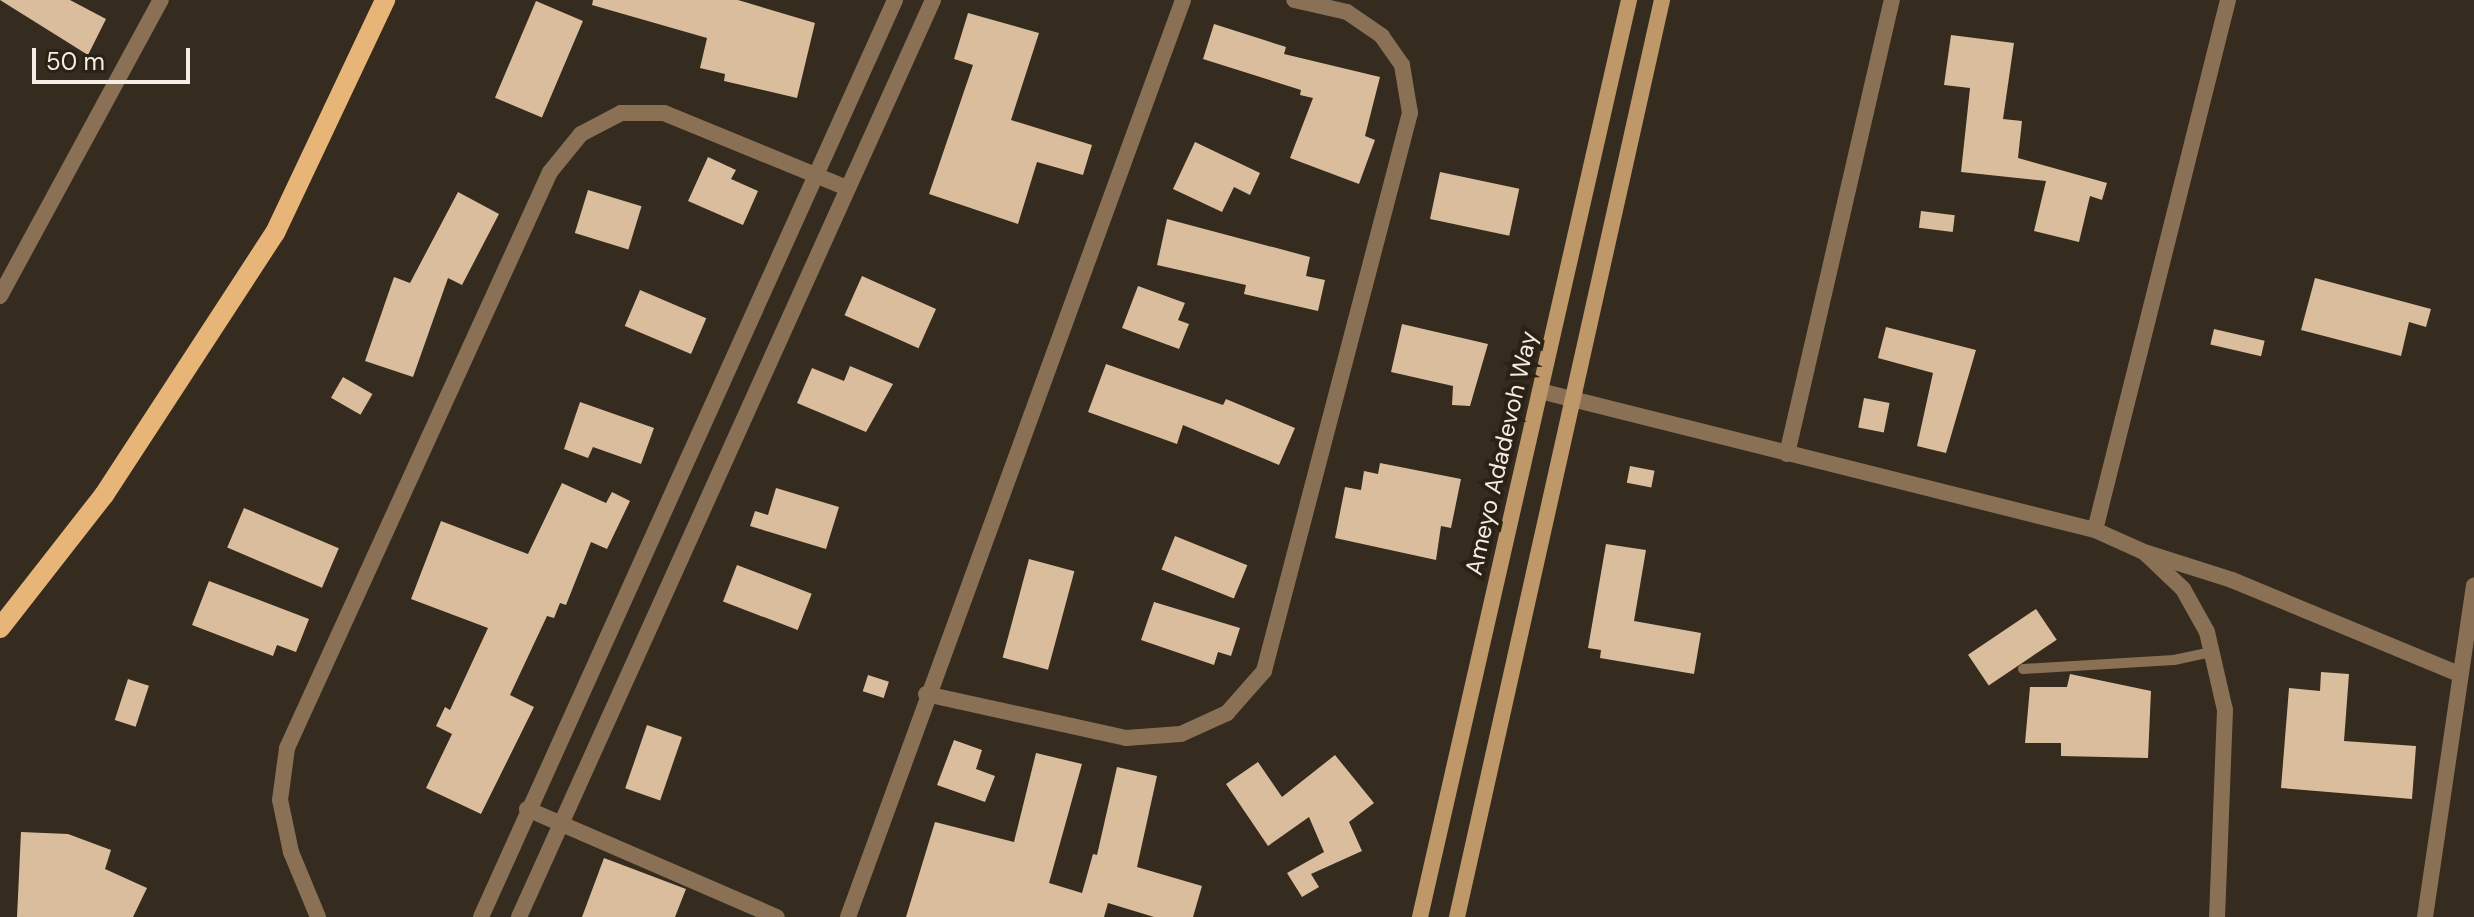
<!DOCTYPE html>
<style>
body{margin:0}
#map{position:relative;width:2474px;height:917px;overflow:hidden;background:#352b1e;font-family:"DM Sans",sans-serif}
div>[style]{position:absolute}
.building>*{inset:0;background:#dabd9c;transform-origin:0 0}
.lane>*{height:10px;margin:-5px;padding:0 5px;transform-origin:5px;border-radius:5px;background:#8a7155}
.street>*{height:16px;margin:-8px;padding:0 8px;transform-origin:8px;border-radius:8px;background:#8a7155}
.secondary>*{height:16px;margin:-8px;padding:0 8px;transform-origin:8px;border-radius:8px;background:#bf9869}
.primary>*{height:20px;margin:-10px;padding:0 10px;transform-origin:10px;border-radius:10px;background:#e8b578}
span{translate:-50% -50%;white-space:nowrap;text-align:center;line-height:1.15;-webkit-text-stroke:8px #2b2115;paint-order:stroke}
.street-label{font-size:24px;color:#f5eee6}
.scale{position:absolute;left:32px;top:48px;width:158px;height:36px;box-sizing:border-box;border:4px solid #f5eee6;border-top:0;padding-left:10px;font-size:24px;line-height:28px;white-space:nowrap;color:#f5eee6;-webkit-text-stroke:6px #2b2115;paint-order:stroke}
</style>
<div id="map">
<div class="building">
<i style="clip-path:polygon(0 0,70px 0,106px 19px,88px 55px)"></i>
<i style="clip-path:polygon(593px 0,738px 0,815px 23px,797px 98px,724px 81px,725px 74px,700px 68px,707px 38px,592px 5px)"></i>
<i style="left:536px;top:1px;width:51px;height:105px;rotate:23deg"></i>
<i style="clip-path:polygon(968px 13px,1039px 33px,1011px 120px,1092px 145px,1083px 175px,1037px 162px,1018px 224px,929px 194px,973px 65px,954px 59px)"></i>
<i style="clip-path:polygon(1214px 24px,1286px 47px,1284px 54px,1380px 77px,1365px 136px,1375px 140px,1359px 184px,1290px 158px,1313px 98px,1300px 95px,1301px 90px,1203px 59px)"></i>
<i style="clip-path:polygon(1951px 35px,2014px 43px,2003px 119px,2022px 121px,2018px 158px,2107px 183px,2102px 200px,2090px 196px,2079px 242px,2034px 231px,2046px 181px,1961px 172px,1970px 88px,1944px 85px)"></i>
<i style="clip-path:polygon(1195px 142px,1260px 173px,1250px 195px,1234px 187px,1222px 212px,1173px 189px)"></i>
<i style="clip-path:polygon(708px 157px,736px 170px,731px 179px,758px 191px,743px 225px,688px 201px)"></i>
<i style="left:1440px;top:172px;width:81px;height:48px;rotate:12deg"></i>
<i style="left:588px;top:190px;width:56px;height:45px;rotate:17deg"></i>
<i style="clip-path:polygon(458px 192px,499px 214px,462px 285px,448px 278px,413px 377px,365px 361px,394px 277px,410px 283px)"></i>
<i style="left:1921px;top:211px;width:34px;height:17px;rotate:7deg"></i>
<i style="clip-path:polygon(1167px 219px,1310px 257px,1306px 276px,1325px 280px,1318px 311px,1244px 294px,1246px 285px,1157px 265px)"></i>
<i style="left:862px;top:276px;width:81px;height:43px;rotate:24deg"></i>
<i style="clip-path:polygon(2315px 278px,2431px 309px,2426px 327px,2409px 322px,2401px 356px,2301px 330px)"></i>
<i style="clip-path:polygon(1138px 286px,1185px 303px,1178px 320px,1189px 324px,1179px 349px,1122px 328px)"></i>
<i style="left:640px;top:290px;width:72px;height:39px;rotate:23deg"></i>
<i style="clip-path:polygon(1402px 324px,1488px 344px,1470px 406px,1452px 405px,1453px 386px,1391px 372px)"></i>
<i style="clip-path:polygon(1886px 327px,1976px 350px,1946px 453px,1917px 446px,1933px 373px,1878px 358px)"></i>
<i style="left:2214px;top:329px;width:52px;height:16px;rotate:13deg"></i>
<i style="clip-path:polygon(1106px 364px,1223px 405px,1226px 399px,1295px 428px,1279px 465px,1183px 425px,1177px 444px,1088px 412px)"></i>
<i style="clip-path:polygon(850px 366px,893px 384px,866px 432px,797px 403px,812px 368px,844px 381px)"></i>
<i style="left:343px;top:377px;width:34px;height:24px;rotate:30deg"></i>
<i style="left:1864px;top:398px;width:26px;height:30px;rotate:11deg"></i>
<i style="clip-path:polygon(580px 402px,654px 428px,641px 464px,593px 447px,588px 458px,564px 449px)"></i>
<i style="clip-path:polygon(1380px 463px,1461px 479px,1451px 528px,1441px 526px,1436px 560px,1335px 538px,1345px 487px,1361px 490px,1364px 471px,1378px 474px)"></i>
<i style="left:1630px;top:466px;width:25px;height:17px;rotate:11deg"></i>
<i style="clip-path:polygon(562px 483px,606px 503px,612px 492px,630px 501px,607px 549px,591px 542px,566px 605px,560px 603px,554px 618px,547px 616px,510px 695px,534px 707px,481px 814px,426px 788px,452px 734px,436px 726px,445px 707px,450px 710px,488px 628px,411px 599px,441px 521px,528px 554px)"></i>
<i style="clip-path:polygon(776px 488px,839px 507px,826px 549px,750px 526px,755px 511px,768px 515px)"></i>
<i style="left:244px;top:508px;width:103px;height:43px;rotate:23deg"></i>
<i style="left:1175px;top:536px;width:78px;height:36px;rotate:22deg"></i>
<i style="clip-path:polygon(1606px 544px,1646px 550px,1634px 621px,1701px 633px,1694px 674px,1600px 658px,1601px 650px,1588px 648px)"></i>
<i style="left:1029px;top:559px;width:47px;height:102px;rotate:15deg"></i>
<i style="left:737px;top:565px;width:80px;height:39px;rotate:21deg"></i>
<i style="clip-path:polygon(209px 581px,309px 619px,296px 652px,277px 645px,273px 656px,192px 625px)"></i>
<i style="clip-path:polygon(1154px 602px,1240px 628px,1231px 656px,1218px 652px,1214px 665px,1141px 640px)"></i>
<i style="left:2036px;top:609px;width:37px;height:82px;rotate:56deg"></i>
<i style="clip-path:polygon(2321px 672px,2349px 674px,2344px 741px,2416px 746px,2412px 799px,2281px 788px,2289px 688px,2320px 691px)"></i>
<i style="clip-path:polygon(2070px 674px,2151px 691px,2148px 758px,2061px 756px,2061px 743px,2025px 743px,2030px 687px,2067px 687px)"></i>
<i style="left:868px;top:675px;width:22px;height:17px;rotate:18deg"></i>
<i style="left:128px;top:679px;width:22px;height:43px;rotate:18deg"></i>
<i style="left:647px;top:725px;width:37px;height:67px;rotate:19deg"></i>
<i style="clip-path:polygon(954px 740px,982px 750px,976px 769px,995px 776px,985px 802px,937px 785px)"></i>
<i style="clip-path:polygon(1036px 753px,1082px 764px,1049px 883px,1082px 893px,1093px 854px,1097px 855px,1117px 767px,1157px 776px,1137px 867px,1202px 886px,1193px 917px,1154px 917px,1108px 903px,1104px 917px,906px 917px,935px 822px,1014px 842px)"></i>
<i style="clip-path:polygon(1335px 755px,1374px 803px,1349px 822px,1362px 851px,1311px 874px,1319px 887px,1302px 897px,1287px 873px,1324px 852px,1309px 817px,1268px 846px,1226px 784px,1258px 762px,1282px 797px)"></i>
<i style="clip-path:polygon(21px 832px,68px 834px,111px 850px,105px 869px,147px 888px,133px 917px,17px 917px)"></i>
<i style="clip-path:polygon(604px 858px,686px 889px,675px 917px,582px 917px)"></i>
</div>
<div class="lane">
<i style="left:2023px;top:669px;width:151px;rotate:-3.4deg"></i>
<i style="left:2174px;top:660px;width:39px;rotate:-12deg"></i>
</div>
<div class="street">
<i style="left:0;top:296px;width:337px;rotate:-61.5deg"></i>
<i style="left:1540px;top:391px;width:572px;rotate:14.06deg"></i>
<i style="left:2095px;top:530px;width:54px;rotate:24.2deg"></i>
<i style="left:2144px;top:552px;width:54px;rotate:43.5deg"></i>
<i style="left:2183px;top:589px;width:49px;rotate:60.8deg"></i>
<i style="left:2207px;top:632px;width:80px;rotate:77deg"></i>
<i style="left:2225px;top:710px;width:207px;rotate:92.2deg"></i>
<i style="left:1787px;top:454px;width:466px;rotate:-77deg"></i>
<i style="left:2095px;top:530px;width:546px;rotate:-75.91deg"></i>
<i style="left:2147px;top:553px;width:89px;rotate:17.6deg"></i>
<i style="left:2232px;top:580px;width:246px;rotate:22.5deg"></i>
<i style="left:926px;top:694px;width:205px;rotate:12.4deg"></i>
<i style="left:1126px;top:738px;width:55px;rotate:-4.2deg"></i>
<i style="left:1181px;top:734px;width:51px;rotate:-24.5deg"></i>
<i style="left:1227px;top:713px;width:56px;rotate:-48.6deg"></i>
<i style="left:1264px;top:671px;width:577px;rotate:-75.34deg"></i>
<i style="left:1410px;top:113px;width:49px;rotate:-99.5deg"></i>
<i style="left:1402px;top:65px;width:35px;rotate:-125deg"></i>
<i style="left:1382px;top:36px;width:42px;rotate:-145.6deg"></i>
<i style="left:1347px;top:12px;width:54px;rotate:-167.2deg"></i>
<i style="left:527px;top:809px;width:272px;rotate:23.4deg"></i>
<i style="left:318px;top:917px;width:70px;rotate:-112.6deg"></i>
<i style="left:291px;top:852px;width:53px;rotate:-101.9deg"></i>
<i style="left:280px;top:800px;width:52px;rotate:-82.3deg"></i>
<i style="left:287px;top:748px;width:633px;rotate:-65.46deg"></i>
<i style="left:550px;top:172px;width:49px;rotate:-50.8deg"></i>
<i style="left:581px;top:134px;width:45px;rotate:-27.7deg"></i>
<i style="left:621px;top:113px;width:43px"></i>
<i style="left:664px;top:113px;width:198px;rotate:22.3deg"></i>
<i style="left:481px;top:917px;width:1006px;rotate:-65.7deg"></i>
<i style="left:519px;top:917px;width:1006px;rotate:-65.7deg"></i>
<i style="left:848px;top:917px;width:976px;rotate:-69.93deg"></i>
<i style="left:2425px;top:917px;width:335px;rotate:-81.6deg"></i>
</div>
<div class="secondary">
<i style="left:1420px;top:917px;width:941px;rotate:-77.16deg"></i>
<i style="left:1457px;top:917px;width:940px;rotate:-77.4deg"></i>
</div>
<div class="primary">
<i style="left:0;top:628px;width:169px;rotate:-52deg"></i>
<i style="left:104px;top:495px;width:313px;rotate:-56.9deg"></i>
<i style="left:275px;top:233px;width:258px;rotate:-64.7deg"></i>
</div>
<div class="street-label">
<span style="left:1501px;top:453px;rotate:-77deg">Ameyo Adadevoh Way</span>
</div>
<div class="scale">50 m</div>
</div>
